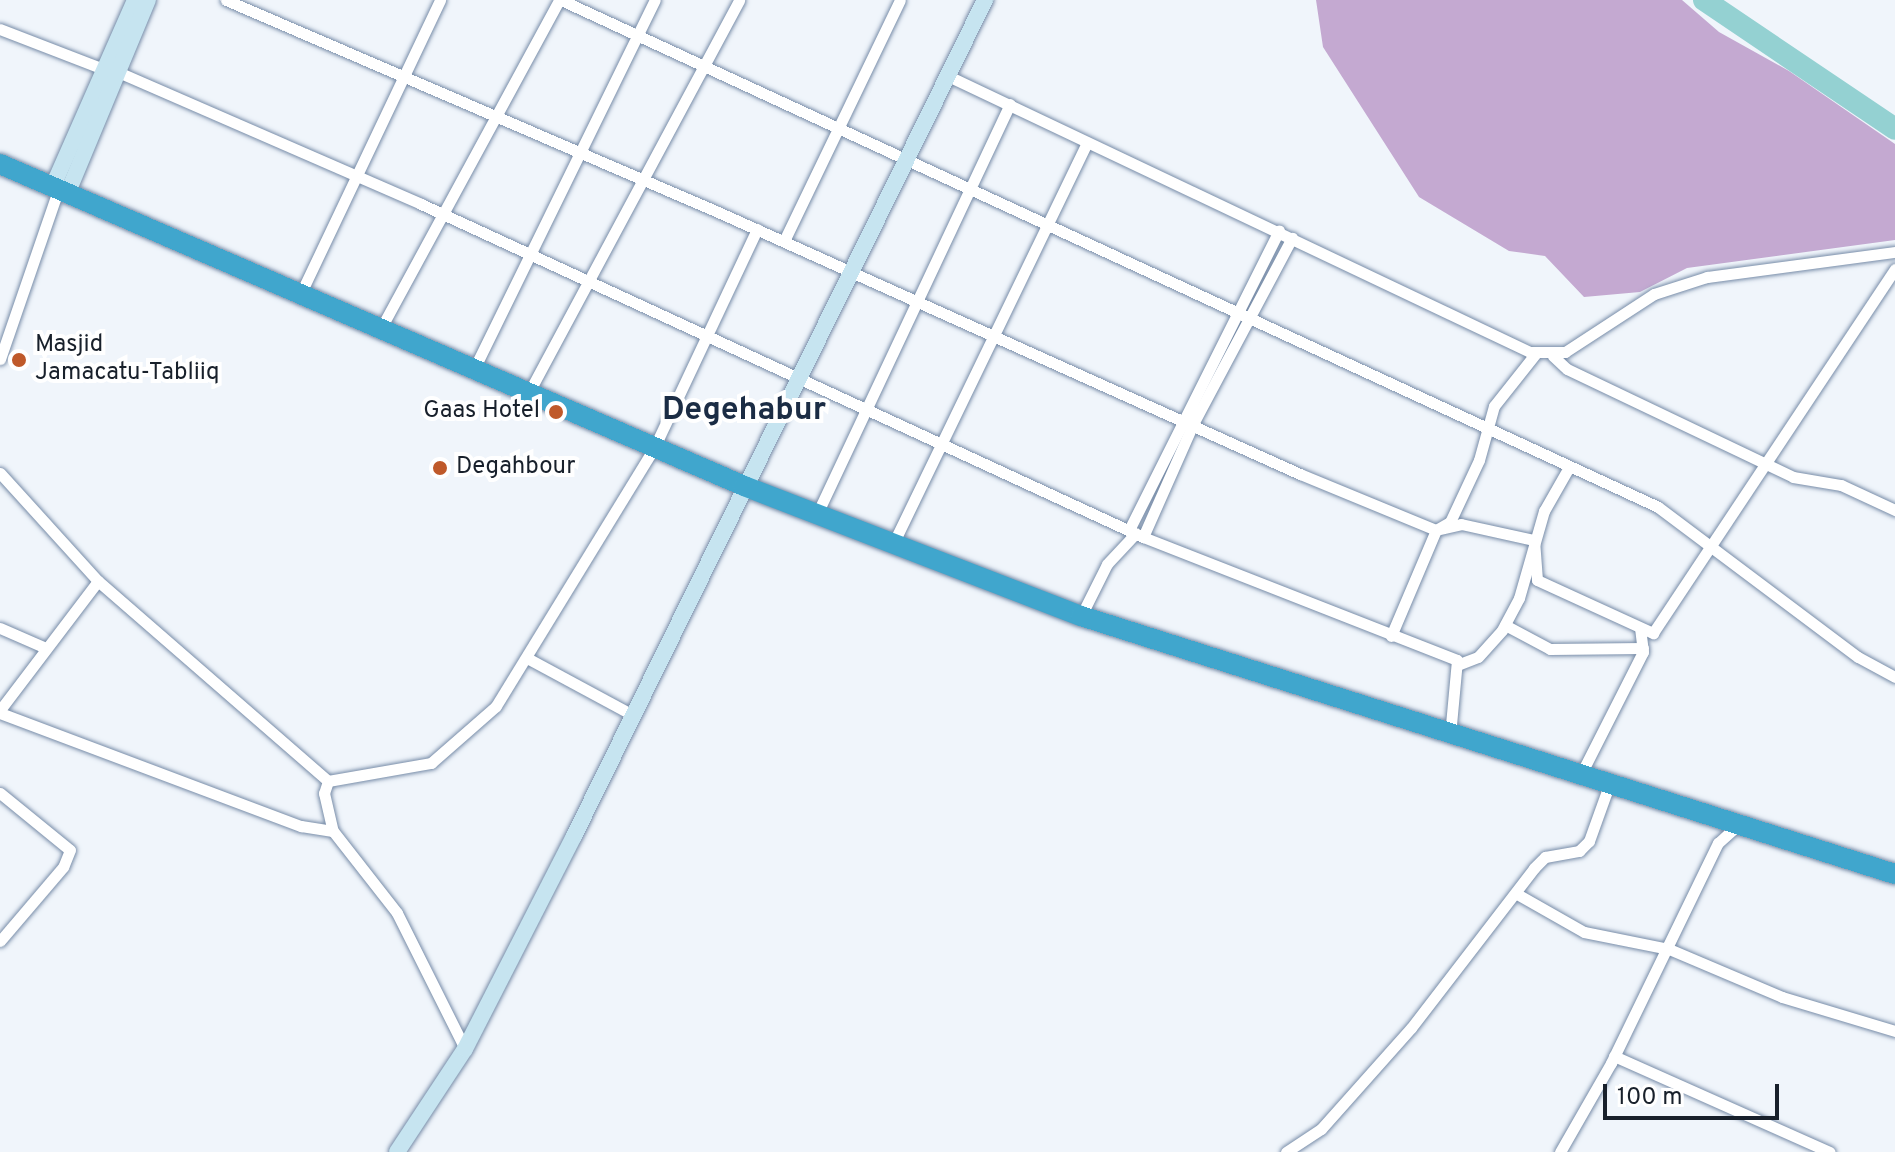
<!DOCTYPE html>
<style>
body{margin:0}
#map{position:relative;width:1895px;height:1152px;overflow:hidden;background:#f0f5fb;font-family:Overpass,sans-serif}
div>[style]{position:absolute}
.forest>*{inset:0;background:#c4a9d1}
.river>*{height:22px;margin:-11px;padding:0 11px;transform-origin:11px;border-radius:11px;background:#94d1d2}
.roads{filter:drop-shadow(0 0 2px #778ca8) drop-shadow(0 0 2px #778ca8)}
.street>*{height:11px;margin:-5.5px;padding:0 5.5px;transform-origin:5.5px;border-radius:5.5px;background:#fff}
.secondary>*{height:16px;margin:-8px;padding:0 8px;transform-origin:8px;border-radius:8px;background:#c6e4f0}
.highway>*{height:20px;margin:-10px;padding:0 10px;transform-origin:10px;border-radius:10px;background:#40a6cd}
.dots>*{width:22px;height:22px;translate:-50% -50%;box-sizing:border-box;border:4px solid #fff;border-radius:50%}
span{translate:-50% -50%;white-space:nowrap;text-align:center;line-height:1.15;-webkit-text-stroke:8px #fff;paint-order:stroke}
.poi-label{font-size:24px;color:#18202b}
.left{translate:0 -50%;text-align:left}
.right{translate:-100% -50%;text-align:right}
.district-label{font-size:32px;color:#1b2c44;font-weight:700}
.scale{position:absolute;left:1603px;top:1084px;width:176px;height:36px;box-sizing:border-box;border:4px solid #18202b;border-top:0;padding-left:10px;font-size:24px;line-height:28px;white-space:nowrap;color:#18202b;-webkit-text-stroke:6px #fff;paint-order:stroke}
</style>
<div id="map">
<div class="forest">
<i style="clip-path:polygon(1316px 0,1682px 0,1719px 32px,1789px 71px,1895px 144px,1895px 240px,1687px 268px,1640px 292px,1584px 297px,1545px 256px,1509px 251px,1419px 197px,1323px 47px)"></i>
</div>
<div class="river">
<i style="left:1704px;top:0;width:230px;rotate:34deg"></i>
</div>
<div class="roads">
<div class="street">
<i style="left:226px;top:0;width:536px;rotate:23.31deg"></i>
<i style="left:718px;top:212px;width:638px;rotate:24.24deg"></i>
<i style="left:1300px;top:474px;width:147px;rotate:22.4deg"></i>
<i style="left:1436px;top:530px;width:26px;rotate:-13deg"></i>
<i style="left:1461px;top:524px;width:75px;rotate:12.4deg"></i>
<i style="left:1534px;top:540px;width:40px;rotate:85.7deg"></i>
<i style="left:1537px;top:580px;width:128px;rotate:24.6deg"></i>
<i style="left:1653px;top:633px;width:437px;rotate:-56.4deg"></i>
<i style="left:561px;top:0;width:1208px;rotate:24.8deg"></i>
<i style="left:1658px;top:507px;width:250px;rotate:36.9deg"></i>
<i style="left:1858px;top:657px;width:42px;rotate:28.4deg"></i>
<i style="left:0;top:29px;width:114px;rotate:21.1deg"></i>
<i style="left:118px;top:72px;width:331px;rotate:23.5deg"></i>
<i style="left:421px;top:204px;width:795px;rotate:24.76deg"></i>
<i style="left:1143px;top:537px;width:337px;rotate:21.4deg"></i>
<i style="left:1457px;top:660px;width:76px;rotate:95.3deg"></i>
<i style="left:946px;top:75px;width:646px;rotate:25.38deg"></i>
<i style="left:1530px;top:352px;width:35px"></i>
<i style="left:1565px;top:352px;width:106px;rotate:-33.1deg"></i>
<i style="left:1654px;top:294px;width:56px;rotate:-17.8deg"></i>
<i style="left:1707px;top:277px;width:190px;rotate:-7.6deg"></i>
<i style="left:784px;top:241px;width:267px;rotate:-64.3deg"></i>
<i style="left:300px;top:295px;width:327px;rotate:-64.6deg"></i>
<i style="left:380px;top:330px;width:375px;rotate:-61.5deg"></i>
<i style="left:1553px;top:356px;width:19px;rotate:43deg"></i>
<i style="left:1567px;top:369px;width:250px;rotate:25.5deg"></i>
<i style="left:1793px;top:477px;width:49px;rotate:9.5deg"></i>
<i style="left:1841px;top:485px;width:60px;rotate:24.8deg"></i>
<i style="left:0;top:359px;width:181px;rotate:-71deg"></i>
<i style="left:473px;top:371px;width:413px;rotate:-63.9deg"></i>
<i style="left:528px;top:394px;width:447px;rotate:-61.8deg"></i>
<i style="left:0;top:473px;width:146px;rotate:47.8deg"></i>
<i style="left:98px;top:581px;width:305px;rotate:41deg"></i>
<i style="left:817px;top:514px;width:453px;rotate:-64.8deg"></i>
<i style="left:1129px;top:530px;width:335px;rotate:-63.4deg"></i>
<i style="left:1143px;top:537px;width:124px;rotate:-66.1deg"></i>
<i style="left:1193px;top:424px;width:211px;rotate:-62deg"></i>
<i style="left:893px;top:544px;width:446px;rotate:-64.2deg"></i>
<i style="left:1081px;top:616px;width:58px;rotate:-63.4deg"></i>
<i style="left:1107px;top:564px;width:42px;rotate:-46.9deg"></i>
<i style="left:1505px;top:625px;width:51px;rotate:28.1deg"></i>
<i style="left:1550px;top:649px;width:93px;rotate:-0.6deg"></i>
<i style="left:0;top:628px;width:50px;rotate:23.5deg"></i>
<i style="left:1391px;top:636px;width:115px;rotate:-67deg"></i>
<i style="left:1436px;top:530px;width:16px;rotate:-30deg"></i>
<i style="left:1450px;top:522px;width:68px;rotate:-64.9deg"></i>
<i style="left:1479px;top:460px;width:56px;rotate:-74.5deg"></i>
<i style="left:1494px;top:406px;width:68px;rotate:-51.6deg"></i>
<i style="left:527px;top:658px;width:118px;rotate:28.3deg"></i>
<i style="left:1457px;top:665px;width:22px;rotate:-21deg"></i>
<i style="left:1478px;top:657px;width:36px;rotate:-48deg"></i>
<i style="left:1502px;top:630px;width:36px;rotate:-62deg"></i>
<i style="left:1519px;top:598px;width:91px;rotate:-74deg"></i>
<i style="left:1544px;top:511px;width:48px;rotate:-60.3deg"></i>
<i style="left:0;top:710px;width:162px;rotate:-52.8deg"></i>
<i style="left:0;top:713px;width:322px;rotate:20.6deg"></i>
<i style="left:301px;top:826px;width:32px;rotate:9deg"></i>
<i style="left:1580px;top:776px;width:139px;rotate:-63.1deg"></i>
<i style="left:1643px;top:652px;width:23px;rotate:-97deg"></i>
<i style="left:328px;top:781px;width:105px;rotate:-9.9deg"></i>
<i style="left:431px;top:763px;width:86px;rotate:-41.2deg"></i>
<i style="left:496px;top:706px;width:303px;rotate:-58.5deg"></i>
<i style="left:654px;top:448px;width:242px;rotate:-64.8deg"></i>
<i style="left:328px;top:781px;width:13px;rotate:108deg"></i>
<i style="left:324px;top:793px;width:39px;rotate:77deg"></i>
<i style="left:333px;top:831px;width:104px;rotate:52deg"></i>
<i style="left:397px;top:913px;width:152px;rotate:63.4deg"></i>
<i style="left:0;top:793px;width:90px;rotate:39.2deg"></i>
<i style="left:70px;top:850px;width:18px;rotate:112deg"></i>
<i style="left:63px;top:867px;width:97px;rotate:130.4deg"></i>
<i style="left:1517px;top:894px;width:77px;rotate:29.6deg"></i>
<i style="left:1584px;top:932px;width:87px;rotate:11.3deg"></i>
<i style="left:1669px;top:949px;width:123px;rotate:23deg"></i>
<i style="left:1782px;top:997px;width:118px;rotate:16.7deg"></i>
<i style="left:1614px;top:1056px;width:236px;rotate:24deg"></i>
<i style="left:1286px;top:1152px;width:42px;rotate:-33.3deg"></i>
<i style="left:1321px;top:1129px;width:135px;rotate:-48.3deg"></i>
<i style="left:1411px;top:1028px;width:202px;rotate:-52.4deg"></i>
<i style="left:1534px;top:868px;width:16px;rotate:-45deg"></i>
<i style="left:1545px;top:857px;width:35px;rotate:-10deg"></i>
<i style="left:1579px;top:851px;width:14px;rotate:-45deg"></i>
<i style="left:1589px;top:841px;width:59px;rotate:-70.3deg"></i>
<i style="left:1560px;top:1152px;width:103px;rotate:-60.2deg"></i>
<i style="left:1611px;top:1063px;width:245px;rotate:-64.1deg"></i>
<i style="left:1718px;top:843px;width:27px;rotate:-42deg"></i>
</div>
<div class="secondary">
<i style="left:53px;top:186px;width:203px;rotate:-66.2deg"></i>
<i style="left:68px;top:192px;width:208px;rotate:-67.4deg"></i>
<i style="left:397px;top:1152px;width:123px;rotate:-56.6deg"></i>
<i style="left:465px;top:1049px;width:239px;rotate:-62.9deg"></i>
<i style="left:574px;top:836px;width:932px;rotate:-63.82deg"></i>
</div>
<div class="highway">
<i style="left:0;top:164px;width:811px;rotate:23.4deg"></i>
<i style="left:744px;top:486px;width:361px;rotate:21.1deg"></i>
<i style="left:1081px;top:616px;width:854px;rotate:17.59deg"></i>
</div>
</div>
<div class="dots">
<i style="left:19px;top:360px;background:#bf592a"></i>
<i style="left:556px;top:412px;background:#bf592a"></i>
<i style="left:440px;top:468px;background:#bf592a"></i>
</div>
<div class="poi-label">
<span class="left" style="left:35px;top:360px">Masjid<br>Jamacatu-Tabliiq</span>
<span class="right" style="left:540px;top:412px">Gaas Hotel</span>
<span class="left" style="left:456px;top:468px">Degahbour</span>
</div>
<div class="district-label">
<span style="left:744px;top:411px">Degehabur</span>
</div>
<div class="scale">100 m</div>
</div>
